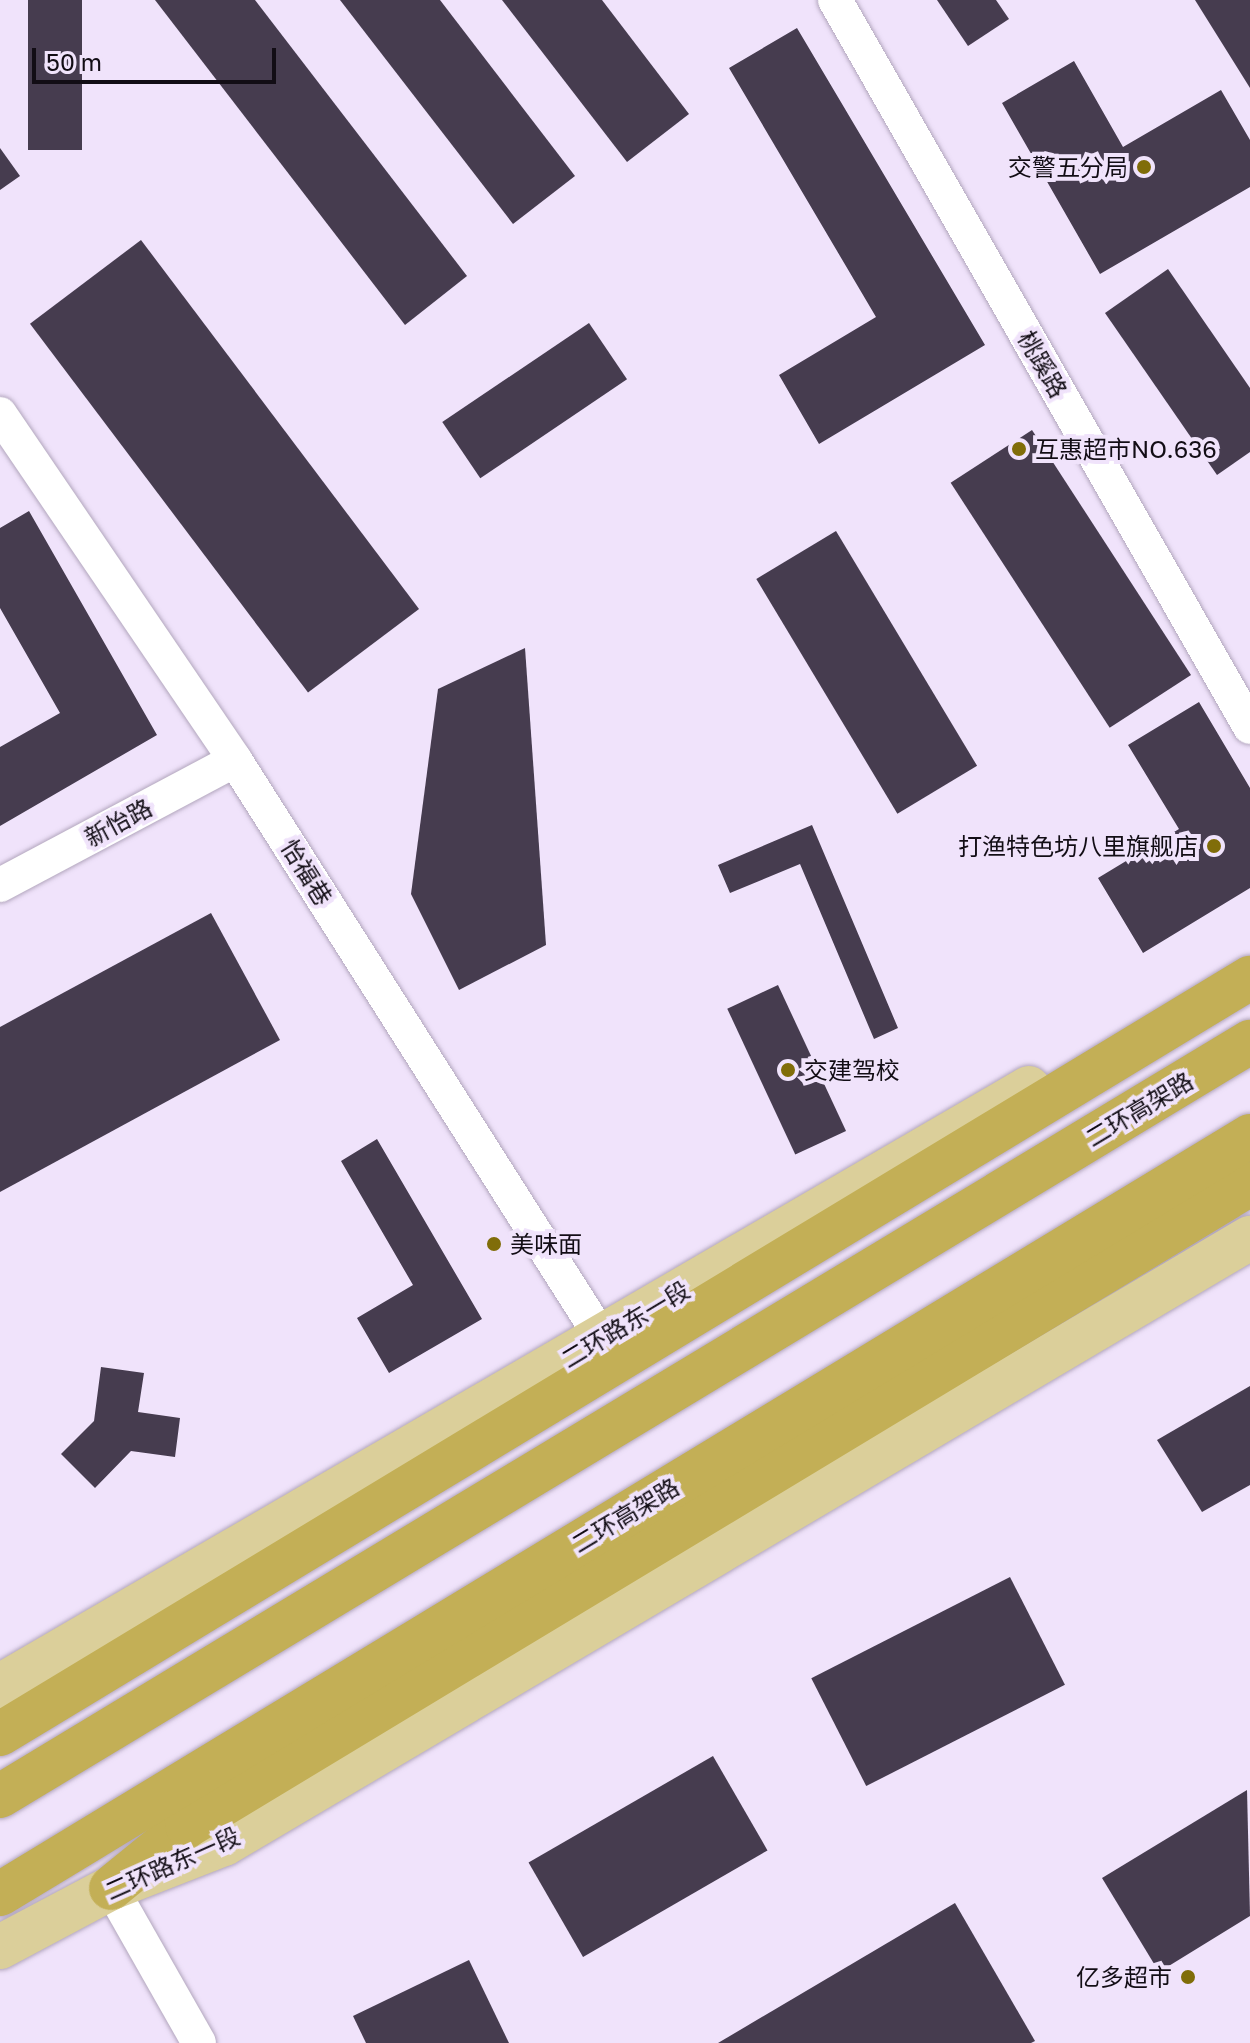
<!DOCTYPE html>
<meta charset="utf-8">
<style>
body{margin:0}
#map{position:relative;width:1250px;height:2043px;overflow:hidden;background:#f0e3fb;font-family:"Golos Text","Noto Sans SC",sans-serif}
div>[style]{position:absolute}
.building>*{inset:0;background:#463c4f;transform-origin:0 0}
.roads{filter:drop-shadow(0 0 2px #b2a6bd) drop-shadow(0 0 2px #b2a6bd)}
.minor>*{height:34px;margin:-17px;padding:0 17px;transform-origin:17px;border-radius:17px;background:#fff}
.major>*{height:44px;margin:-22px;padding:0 22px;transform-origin:22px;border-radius:22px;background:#dbcf9a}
.highway>*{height:44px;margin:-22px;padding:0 22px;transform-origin:22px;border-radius:22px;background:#c3af56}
.dots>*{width:22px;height:22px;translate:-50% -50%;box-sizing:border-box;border:4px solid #f0e3fb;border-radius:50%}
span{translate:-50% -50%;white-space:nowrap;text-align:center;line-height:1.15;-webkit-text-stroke:8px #f0e3fb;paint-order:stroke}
.poi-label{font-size:24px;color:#120d15}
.right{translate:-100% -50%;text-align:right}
.left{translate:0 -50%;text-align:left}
.street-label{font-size:24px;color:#120d15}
.scale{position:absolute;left:32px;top:48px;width:244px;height:36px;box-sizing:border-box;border:4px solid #120d15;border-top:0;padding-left:10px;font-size:24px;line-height:28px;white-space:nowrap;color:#120d15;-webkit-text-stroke:6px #f0e3fb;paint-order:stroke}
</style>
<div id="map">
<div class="building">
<i style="left:28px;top:0;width:54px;height:150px"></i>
<i style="clip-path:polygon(155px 0,255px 0,467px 276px,405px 325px)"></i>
<i style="clip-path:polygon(340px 0,440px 0,575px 176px,513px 224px)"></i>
<i style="clip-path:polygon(502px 0,602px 0,689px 114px,627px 162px)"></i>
<i style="clip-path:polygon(937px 0,996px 0,1009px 19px,968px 46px)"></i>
<i style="clip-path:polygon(1195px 0,1250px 0,1250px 88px)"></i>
<i style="clip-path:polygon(797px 28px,985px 345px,819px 444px,779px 375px,876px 317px,729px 68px)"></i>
<i style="clip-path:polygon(1074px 61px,1123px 147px,1221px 90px,1250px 140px,1250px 187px,1100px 274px,1002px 103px)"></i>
<i style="clip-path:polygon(0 148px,20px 176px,0 190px)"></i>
<i style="left:141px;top:240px;width:462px;height:139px;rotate:53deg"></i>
<i style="clip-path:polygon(1168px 269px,1250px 388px,1250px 452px,1217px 475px,1105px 313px)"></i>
<i style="left:589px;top:323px;width:68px;height:177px;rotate:56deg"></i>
<i style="left:1032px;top:430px;width:292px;height:97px;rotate:57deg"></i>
<i style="clip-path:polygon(29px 511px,157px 735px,0 826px,0 747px,60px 713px,0 608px,0 528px)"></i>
<i style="left:836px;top:531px;width:274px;height:93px;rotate:59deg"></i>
<i style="clip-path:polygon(525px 648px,546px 945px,459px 990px,411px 894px,438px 689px)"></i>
<i style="clip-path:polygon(1199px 702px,1250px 788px,1250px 888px,1143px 953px,1098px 878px,1179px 829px,1128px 745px)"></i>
<i style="clip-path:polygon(812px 825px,898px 1028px,874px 1039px,800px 864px,730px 893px,718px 865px)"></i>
<i style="clip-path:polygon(211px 913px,280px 1040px,0 1192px,0 1027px)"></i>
<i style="left:778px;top:985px;width:161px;height:56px;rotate:65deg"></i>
<i style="clip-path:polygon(377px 1139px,482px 1319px,389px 1373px,357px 1318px,413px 1285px,341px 1161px)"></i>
<i style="clip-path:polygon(101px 1367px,144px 1373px,138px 1412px,180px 1418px,175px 1457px,131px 1451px,95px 1488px,61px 1454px,94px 1421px)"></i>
<i style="clip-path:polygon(1250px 1386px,1250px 1485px,1202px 1512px,1157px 1440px)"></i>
<i style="left:1010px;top:1577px;width:121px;height:223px;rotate:63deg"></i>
<i style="left:713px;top:1756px;width:109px;height:213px;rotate:60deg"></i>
<i style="clip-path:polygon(1247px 1790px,1250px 1916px,1159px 1972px,1102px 1878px)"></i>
<i style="clip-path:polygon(955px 1903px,1035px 2041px,1031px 2043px,718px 2043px)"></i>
<i style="clip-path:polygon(469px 1960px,509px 2043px,366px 2043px,353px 2016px)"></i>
</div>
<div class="roads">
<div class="minor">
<i style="left:835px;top:0;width:837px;rotate:60.28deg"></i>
<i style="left:0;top:414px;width:418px;rotate:55.8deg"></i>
<i style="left:235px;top:760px;width:685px;rotate:57.59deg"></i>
<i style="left:0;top:885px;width:266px;rotate:-28deg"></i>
<i style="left:111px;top:1888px;width:178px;rotate:60.4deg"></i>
</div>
<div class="major">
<i style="left:0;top:1686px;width:1190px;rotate:-30.16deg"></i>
<i style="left:0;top:1947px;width:126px;rotate:-28deg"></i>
<i style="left:111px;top:1888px;width:121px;rotate:-21.3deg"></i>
<i style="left:224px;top:1844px;width:1192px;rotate:-30.57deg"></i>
</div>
<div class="highway">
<i style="left:0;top:1734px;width:1461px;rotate:-31.17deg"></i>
<i style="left:0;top:1796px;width:1460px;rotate:-31.1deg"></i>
<i style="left:111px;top:1888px;width:98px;rotate:-39.2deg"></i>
<i style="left:187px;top:1826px;width:1242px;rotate:-31.13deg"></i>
<i style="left:0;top:1894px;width:1462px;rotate:-31.23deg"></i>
</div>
</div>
<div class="dots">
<i style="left:1144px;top:167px;background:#806d09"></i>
<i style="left:1019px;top:449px;background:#806d09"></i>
<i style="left:1214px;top:846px;background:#806d09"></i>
<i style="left:788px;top:1070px;background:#806d09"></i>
<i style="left:494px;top:1244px;background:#806d09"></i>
<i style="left:1188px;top:1977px;background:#806d09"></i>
</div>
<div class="poi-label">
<span class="right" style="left:1128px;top:167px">交警五分局</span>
<span class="left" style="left:1035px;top:449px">互惠超市NO.636</span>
<span class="right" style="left:1198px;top:846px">打渔特色坊八里旗舰店</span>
<span class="left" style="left:804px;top:1070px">交建驾校</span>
<span class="left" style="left:510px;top:1244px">美味面</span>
<span class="right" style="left:1172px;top:1977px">亿多超市</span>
</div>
<div class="street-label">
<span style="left:1043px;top:364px;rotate:60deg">桃蹊路</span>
<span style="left:118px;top:822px;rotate:-28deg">新怡路</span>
<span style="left:307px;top:872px;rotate:58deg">怡福巷</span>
<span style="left:1139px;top:1109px;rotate:-31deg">二环高架路</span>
<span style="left:625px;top:1324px;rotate:-31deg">二环路东一段</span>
<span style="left:625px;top:1515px;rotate:-31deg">二环高架路</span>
<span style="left:172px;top:1863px;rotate:-24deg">二环路东一段</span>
</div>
<div class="scale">50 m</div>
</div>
